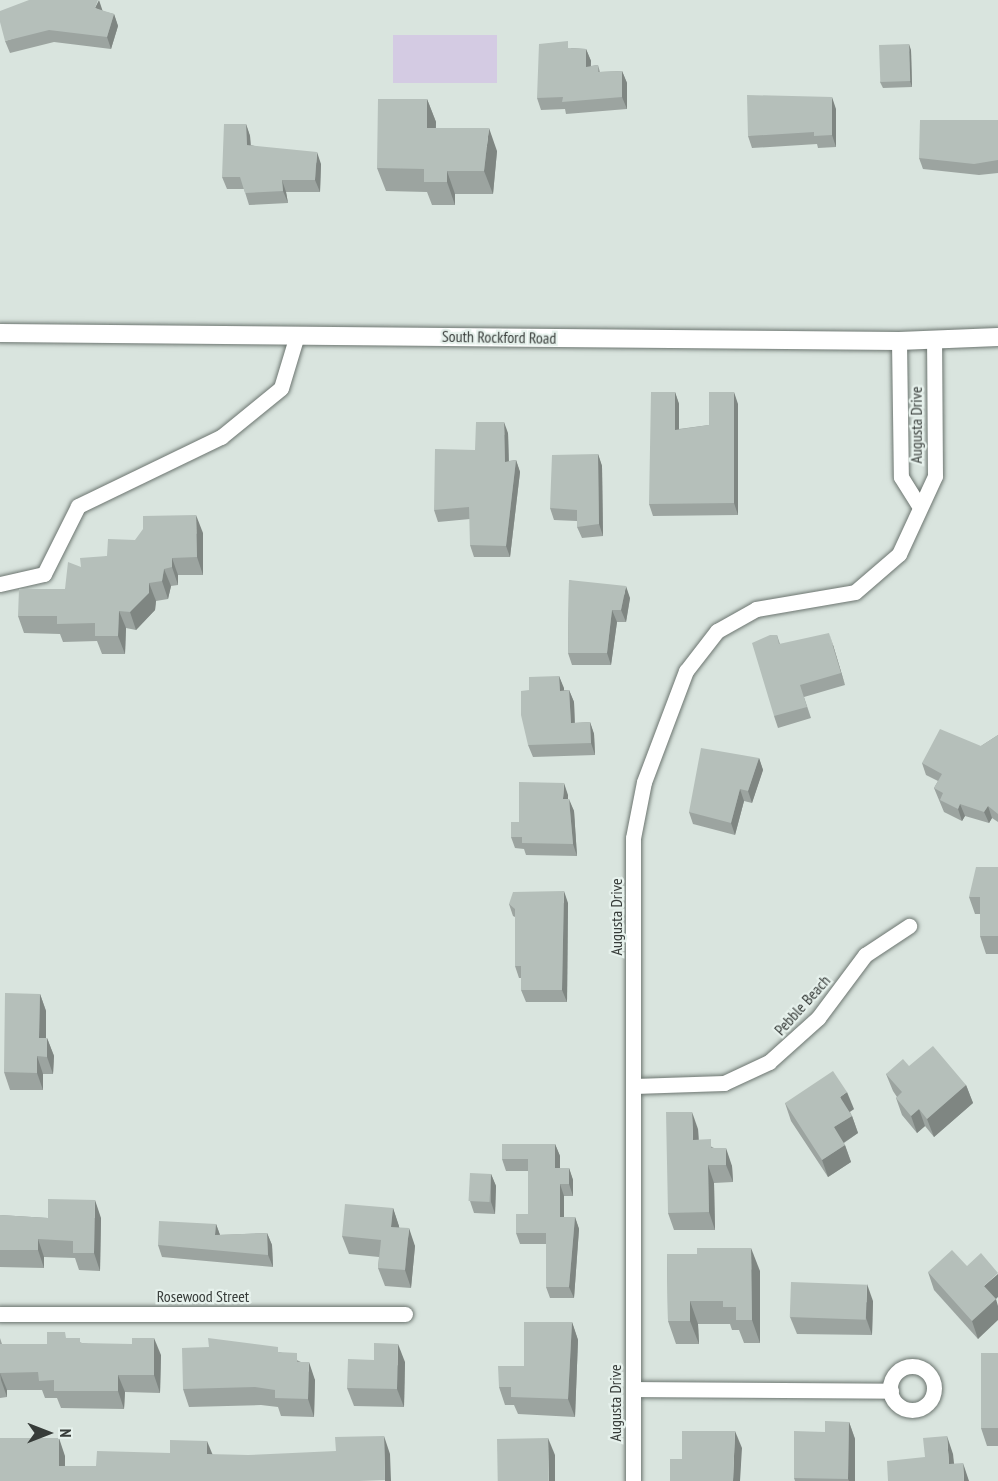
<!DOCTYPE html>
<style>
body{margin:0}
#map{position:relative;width:998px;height:1481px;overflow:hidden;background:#d9e4de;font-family:"PT Sans Narrow",sans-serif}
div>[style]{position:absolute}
.green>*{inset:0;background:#d4cbe3;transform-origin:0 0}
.roads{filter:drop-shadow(0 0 2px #6c7570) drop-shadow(0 0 2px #6c7570)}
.minor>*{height:15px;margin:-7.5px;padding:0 7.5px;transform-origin:7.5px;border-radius:7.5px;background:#fff}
.minor>.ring{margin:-7.5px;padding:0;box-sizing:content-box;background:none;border:15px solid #fff;border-radius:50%}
.tertiary>*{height:18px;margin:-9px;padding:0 9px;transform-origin:9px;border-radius:9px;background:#fff}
.wall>*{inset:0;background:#9ca4a0}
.shaded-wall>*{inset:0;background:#7f8682}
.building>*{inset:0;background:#b5bfba;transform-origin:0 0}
span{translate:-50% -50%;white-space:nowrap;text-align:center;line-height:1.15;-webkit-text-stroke:4.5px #e6f1ec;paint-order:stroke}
.street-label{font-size:16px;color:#373c39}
.north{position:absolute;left:18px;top:1403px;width:60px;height:60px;-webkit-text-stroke:4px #e6f1ec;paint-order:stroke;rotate:90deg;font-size:16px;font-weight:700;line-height:24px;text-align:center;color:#373c39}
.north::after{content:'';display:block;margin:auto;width:21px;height:27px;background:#373c39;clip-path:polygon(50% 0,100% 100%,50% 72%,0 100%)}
</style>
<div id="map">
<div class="green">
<i style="left:393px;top:35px;width:104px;height:48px"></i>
</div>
<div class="roads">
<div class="minor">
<i style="left:899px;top:341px;width:136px;rotate:89.2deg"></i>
<i style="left:901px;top:477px;width:32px;rotate:58deg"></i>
<i style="left:0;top:584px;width:45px;rotate:-12.8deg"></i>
<i style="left:44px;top:574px;width:76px;rotate:-63.4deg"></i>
<i style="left:78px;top:506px;width:159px;rotate:-25.8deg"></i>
<i style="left:221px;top:437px;width:77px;rotate:-39.2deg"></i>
<i style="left:281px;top:388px;width:55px;rotate:-73.2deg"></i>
<i style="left:634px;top:1086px;width:90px;rotate:-1.9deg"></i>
<i style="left:724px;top:1083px;width:50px;rotate:-25deg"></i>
<i style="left:769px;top:1062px;width:66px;rotate:-41.9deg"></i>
<i style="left:818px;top:1018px;width:79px;rotate:-53.3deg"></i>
<i style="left:865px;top:955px;width:53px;rotate:-33.4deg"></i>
<i style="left:0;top:1314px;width:405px"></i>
<i class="ring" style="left:890px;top:1366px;width:29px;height:29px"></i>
<i style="left:633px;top:1389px;width:258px;rotate:0.4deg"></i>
<i style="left:633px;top:1481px;width:643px;rotate:-90deg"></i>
<i style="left:633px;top:838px;width:57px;rotate:-78.9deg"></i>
<i style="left:644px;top:782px;width:119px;rotate:-69.3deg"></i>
<i style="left:686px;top:671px;width:51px;rotate:-52.2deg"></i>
<i style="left:717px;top:631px;width:45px;rotate:-29.4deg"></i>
<i style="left:756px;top:609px;width:100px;rotate:-9.7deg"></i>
<i style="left:855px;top:592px;width:58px;rotate:-40.8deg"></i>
<i style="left:899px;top:554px;width:86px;rotate:-65.2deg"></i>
<i style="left:935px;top:476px;width:135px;rotate:-90.4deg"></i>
</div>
<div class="tertiary">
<i style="left:0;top:333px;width:899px;rotate:0.51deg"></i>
<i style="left:899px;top:341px;width:99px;rotate:-2.3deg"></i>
</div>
</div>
<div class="wall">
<i style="clip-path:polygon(102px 11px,114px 14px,118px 26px,111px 49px,54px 42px,10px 53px,5px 41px)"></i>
<i style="clip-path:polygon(571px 48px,586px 49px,591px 61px,591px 66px,598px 65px,600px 72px,622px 71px,627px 83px,627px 109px,566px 114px,565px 109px,541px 110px,537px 98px)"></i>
<i style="clip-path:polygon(911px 50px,912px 87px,883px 88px,880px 82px)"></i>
<i style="clip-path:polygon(427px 99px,436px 122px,436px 128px,497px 151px,493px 194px,455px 194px,455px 205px,432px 205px,427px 192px,386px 191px,377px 168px)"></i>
<i style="clip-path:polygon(836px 109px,836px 147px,818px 148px,817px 144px,752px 148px,748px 136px)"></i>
<i style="clip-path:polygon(998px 120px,998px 173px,979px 175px,923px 169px,919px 158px)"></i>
<i style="clip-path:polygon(246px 124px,250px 136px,251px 145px,321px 164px,320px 192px,286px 192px,288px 203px,249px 205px,244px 189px,227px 189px,222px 177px)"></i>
<i style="clip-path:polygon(675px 392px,679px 404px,679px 429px,709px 425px,738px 404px,738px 515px,653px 516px,649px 504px)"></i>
<i style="clip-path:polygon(508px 433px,509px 461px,516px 460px,520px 472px,510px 557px,474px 557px,470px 545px,470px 519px,438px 522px,434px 510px,475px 450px)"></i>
<i style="clip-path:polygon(598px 454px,602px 466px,603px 536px,582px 538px,577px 527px,577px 521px,554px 520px,550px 508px)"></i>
<i style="clip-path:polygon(203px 533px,203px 575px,178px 575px,178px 585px,171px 586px,168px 599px,156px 601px,155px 610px,136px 630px,126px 628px,125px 654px,102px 654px,97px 641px,63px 642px,60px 634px,24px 633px,18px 616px,65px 589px,81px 567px,107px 556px,135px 540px)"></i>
<i style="clip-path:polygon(569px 580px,630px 598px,626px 622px,617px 622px,611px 665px,572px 665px,568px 653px)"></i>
<i style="clip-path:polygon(777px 635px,780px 644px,833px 645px,845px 685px,804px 697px,811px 718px,778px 728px,774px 716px)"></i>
<i style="clip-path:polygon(559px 676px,564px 690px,569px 690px,574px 702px,575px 723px,590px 722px,594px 734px,595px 755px,533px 757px,528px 745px,529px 690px)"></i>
<i style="clip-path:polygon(998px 735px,998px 822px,992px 818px,989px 823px,965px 816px,962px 821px,944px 812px,934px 788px,938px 781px,926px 775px,922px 763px,981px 746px)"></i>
<i style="clip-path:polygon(759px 758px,763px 770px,752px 803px,744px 801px,735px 835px,693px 824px,689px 812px)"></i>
<i style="clip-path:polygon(568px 795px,568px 799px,574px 811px,577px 856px,526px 855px,524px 849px,515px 848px,511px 837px,519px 822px)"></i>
<i style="clip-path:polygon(998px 867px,998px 954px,986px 954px,980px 936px,980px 914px,975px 914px,969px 897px)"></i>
<i style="clip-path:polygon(568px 903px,567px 1002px,526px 1002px,521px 990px,521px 978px,519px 978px,515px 966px,515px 917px,513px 916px,509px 904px)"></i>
<i style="clip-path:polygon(40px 994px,46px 1011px,46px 1038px,47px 1038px,54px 1056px,53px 1074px,43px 1074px,43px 1090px,10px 1090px,4px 1072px)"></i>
<i style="clip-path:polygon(909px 1066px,966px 1085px,973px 1103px,934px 1137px,925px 1126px,917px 1133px,902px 1115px,896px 1098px,897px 1097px,893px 1091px,886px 1074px)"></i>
<i style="clip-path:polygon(785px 1103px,854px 1109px,850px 1112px,852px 1116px,858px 1133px,844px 1143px,851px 1162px,828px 1177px,791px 1121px)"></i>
<i style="clip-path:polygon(698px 1129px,699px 1140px,714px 1148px,732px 1166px,733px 1182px,714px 1183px,715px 1230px,674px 1230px,668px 1213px)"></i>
<i style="clip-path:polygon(555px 1144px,560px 1156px,560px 1168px,569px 1168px,573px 1180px,573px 1196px,564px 1196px,564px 1217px,575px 1217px,579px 1229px,574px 1298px,550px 1298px,546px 1287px,546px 1244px,520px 1244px,516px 1233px,528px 1214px,528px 1171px,506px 1171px,502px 1159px)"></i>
<i style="clip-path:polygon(491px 1174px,496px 1186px,495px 1214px,474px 1213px,470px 1201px)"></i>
<i style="clip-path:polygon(393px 1208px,399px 1227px,415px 1246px,411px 1288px,385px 1286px,378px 1268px,379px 1257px,349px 1254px,342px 1236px)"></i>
<i style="clip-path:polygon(0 1215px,48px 1218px,101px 1218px,100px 1271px,79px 1270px,75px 1258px,44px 1257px,44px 1268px,0 1267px)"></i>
<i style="clip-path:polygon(216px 1224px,220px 1235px,267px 1233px,272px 1245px,273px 1267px,162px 1257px,158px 1245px)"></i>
<i style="clip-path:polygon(667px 1254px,760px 1271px,760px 1343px,744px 1343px,739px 1330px,732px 1330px,730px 1324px,698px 1324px,699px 1344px,676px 1344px,668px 1321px)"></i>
<i style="clip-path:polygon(928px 1272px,996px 1299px,978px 1339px,934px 1290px)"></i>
<i style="clip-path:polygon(873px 1301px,872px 1335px,797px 1334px,790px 1317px)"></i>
<i style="clip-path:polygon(572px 1322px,578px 1340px,575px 1417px,518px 1414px,514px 1405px,505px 1405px,499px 1387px,524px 1366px)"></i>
<i style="clip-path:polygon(0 1338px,2px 1344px,47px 1344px,68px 1338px,82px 1343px,161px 1355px,160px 1393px,125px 1392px,124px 1409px,61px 1408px,57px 1398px,45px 1398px,42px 1390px,7px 1390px,7px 1397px,0 1398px)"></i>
<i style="clip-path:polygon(280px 1352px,301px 1362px,315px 1380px,314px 1417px,281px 1416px,278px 1407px,261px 1405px,189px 1407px,183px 1389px)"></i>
<i style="clip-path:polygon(998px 1353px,998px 1446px,987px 1446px,981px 1428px)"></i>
<i style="clip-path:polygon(405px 1362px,404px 1407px,354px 1406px,347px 1388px)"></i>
<i style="clip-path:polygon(849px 1422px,855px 1439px,855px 1481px,795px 1481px,794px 1478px,825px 1432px)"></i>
</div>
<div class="shaded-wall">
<i style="clip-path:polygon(99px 0,103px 12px,95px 8px)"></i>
<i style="clip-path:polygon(114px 14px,118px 26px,111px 49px,107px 37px)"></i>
<i style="clip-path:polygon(909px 44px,911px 50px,912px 87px,910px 81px)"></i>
<i style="clip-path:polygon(586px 49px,591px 61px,590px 78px,586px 67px)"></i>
<i style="clip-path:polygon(622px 71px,627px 83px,627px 109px,622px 97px)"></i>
<i style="clip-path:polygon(832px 97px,836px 109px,836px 147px,832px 135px)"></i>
<i style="clip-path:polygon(427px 99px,436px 122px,435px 151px,427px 128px)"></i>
<i style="clip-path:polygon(246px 124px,250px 136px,251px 156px,247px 145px)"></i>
<i style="clip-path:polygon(489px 128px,497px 151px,493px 194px,484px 171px)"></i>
<i style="clip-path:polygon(317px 152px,321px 164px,320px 192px,315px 180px)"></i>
<i style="clip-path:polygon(447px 171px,455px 194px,455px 205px,447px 182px)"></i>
<i style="clip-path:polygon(282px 180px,286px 192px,288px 203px,283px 191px)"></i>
<i style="clip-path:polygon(675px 392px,679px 404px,679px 442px,675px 430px)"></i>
<i style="clip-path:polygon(734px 392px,738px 404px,738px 515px,734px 503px)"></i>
<i style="clip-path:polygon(504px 422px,508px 433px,509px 474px,505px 462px)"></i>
<i style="clip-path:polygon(598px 454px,602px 466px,603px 536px,599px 524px)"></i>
<i style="clip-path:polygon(516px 460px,520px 472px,510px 557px,506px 546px)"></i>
<i style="clip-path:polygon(196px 515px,203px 533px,203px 575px,197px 557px)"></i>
<i style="clip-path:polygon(172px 558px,178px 575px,178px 585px,172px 567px)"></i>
<i style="clip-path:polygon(164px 569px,171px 586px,168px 599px,162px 581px)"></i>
<i style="clip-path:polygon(149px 583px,156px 601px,155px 610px,136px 630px,130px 612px)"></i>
<i style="clip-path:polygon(626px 586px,630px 598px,626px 622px,621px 610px)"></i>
<i style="clip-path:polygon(612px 610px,617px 622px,611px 665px,607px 653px)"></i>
<i style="clip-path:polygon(119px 611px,126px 628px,125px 654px,118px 636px)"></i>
<i style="clip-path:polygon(829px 633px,833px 645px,845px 685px,841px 673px)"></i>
<i style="clip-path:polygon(559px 676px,564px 688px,564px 703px,560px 691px)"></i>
<i style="clip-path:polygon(569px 690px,574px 702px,575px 735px,571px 723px)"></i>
<i style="clip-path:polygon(590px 722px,594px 734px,595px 755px,591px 743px)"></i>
<i style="clip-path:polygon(759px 758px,763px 770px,752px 803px,748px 791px)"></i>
<i style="clip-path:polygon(564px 783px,568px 795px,568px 811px,563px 799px)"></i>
<i style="clip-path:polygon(740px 789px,744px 801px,735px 835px,731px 823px)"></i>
<i style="clip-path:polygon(569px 799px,574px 811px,577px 856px,573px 844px)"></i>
<i style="clip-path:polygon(960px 804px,965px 816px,962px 821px,958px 809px)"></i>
<i style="clip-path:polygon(988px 806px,992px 818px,989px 823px,984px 812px)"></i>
<i style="clip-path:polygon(564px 891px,568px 903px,567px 1002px,562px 990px)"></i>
<i style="clip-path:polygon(40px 994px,46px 1011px,46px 1056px,39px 1038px)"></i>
<i style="clip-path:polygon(47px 1038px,54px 1056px,53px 1074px,47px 1057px)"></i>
<i style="clip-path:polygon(37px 1056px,43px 1074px,43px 1090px,37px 1073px)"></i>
<i style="clip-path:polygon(966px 1085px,973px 1103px,934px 1137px,927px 1119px)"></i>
<i style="clip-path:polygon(847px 1092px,854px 1109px,846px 1114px,840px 1097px)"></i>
<i style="clip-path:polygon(919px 1109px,925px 1126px,917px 1133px,911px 1116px)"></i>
<i style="clip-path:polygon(692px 1112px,698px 1129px,699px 1157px,693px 1140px)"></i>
<i style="clip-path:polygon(852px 1116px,858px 1133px,840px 1145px,834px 1127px)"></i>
<i style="clip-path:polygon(555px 1144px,560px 1156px,560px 1180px,555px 1168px)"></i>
<i style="clip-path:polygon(845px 1145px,851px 1162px,828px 1177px,822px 1160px)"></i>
<i style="clip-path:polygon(726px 1148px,732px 1166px,733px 1182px,726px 1165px)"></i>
<i style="clip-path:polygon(708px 1165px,714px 1183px,715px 1230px,709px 1212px)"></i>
<i style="clip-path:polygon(569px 1168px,573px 1180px,573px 1196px,569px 1184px)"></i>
<i style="clip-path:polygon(491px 1174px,496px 1186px,495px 1214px,491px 1202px)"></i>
<i style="clip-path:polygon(560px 1184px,564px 1196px,564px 1229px,560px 1217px)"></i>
<i style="clip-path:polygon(95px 1200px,101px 1218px,100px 1271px,94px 1253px)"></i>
<i style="clip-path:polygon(393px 1208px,399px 1226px,398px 1244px,391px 1227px)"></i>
<i style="clip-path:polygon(575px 1217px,579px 1229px,574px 1298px,569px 1287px)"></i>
<i style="clip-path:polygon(216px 1224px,220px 1235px,215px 1235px)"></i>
<i style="clip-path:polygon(409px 1228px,415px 1246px,411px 1288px,405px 1270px)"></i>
<i style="clip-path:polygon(267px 1233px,272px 1245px,273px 1267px,268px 1255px)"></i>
<i style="clip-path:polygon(38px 1239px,44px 1257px,44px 1268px,38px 1250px)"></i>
<i style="clip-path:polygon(751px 1248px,760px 1271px,760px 1343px,752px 1320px)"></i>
<i style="clip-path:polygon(998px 1274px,998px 1297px,996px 1299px,998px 1306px,998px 1320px,978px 1339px,972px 1321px,984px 1286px)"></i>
<i style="clip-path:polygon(867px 1284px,873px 1301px,872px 1335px,866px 1318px)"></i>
<i style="clip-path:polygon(690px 1301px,698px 1324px,699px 1344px,690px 1321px)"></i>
<i style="clip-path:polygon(572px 1322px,578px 1340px,575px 1417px,568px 1399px)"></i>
<i style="clip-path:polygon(154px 1338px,161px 1355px,160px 1393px,154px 1375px)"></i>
<i style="clip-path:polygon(398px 1344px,405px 1362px,404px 1407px,397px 1389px)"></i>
<i style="clip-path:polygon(309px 1362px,315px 1380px,314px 1417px,308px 1399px)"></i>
<i style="clip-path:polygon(0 1373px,7px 1390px,7px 1397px,1px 1380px)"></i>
<i style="clip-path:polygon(118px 1375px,125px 1392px,124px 1409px,118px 1391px)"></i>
<i style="clip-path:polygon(849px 1422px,855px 1439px,855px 1481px,849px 1481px,848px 1479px)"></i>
<i style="clip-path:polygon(735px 1431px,742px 1448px,740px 1481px,733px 1481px)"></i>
<i style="clip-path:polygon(384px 1436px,390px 1454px,391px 1481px,385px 1481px,385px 1480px)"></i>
<i style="clip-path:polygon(947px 1436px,953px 1454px,956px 1481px,949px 1464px)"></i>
<i style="clip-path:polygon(59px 1438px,65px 1456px,65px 1481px,59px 1466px)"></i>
<i style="clip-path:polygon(548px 1438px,555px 1455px,555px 1481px,549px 1481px)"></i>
<i style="clip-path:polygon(207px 1441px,214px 1458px,207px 1454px)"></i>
<i style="clip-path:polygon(963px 1463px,969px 1481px,964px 1481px)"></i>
</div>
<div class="building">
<i style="clip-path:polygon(29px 0,98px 0,95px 8px,114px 14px,107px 37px,49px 30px,5px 41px,0 22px,0 11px)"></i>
<i style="clip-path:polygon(568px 41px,568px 48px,586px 49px,586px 67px,598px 65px,598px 72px,622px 71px,622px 97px,562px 102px,563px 97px,537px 98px,539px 44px)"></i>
<i style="left:909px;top:44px;width:37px;height:30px;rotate:88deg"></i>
<i style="clip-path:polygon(747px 95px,832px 97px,832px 135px,814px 136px,814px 132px,748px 136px)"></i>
<i style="clip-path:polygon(378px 99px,427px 99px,427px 128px,489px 128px,484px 171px,447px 171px,447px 182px,424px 182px,424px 169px,377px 168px)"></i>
<i style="clip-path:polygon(920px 120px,998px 120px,998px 160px,974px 164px,919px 158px)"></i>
<i style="clip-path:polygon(224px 124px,246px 124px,247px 145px,317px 152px,315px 180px,282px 180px,283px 191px,245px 193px,240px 177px,222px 177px)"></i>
<i style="clip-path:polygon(651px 392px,675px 392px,675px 430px,709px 425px,709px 392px,734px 392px,734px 503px,649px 504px)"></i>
<i style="clip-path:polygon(476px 422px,504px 422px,505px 462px,516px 460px,506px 546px,470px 545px,469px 507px,434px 510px,435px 449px,475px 450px)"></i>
<i style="clip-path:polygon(598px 454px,599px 524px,577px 527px,577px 510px,550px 508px,552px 455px)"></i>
<i style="clip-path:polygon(196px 515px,197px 557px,172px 558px,172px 567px,164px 569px,162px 581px,149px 583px,149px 593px,130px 612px,119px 611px,118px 636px,95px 636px,95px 623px,57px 624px,57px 616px,18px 616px,19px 589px,65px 589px,68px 562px,81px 567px,80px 558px,107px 556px,108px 539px,135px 540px,143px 529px,143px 516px)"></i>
<i style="clip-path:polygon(569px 580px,626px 586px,621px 610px,612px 610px,607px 653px,568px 653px)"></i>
<i style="clip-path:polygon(829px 633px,841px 673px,800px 685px,807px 707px,774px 716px,752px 643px,770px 635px,777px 635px,779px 644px)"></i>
<i style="clip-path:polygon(559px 676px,560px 691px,569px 690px,571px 723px,590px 722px,591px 743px,528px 745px,521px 715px,521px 691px,529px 690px,529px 677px)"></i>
<i style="clip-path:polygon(940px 729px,981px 746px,998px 735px,998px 814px,988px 806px,984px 812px,960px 804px,958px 809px,940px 800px,943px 793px,934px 788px,942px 774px,922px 763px)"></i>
<i style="clip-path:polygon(701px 748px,759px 758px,748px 791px,740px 789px,731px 823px,689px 812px)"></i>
<i style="clip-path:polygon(519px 782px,564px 783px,563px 799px,569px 799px,573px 844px,522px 843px,522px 837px,511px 837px,511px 822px,519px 822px)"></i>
<i style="clip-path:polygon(976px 867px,998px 867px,998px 936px,980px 936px,980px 897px,969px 897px)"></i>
<i style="clip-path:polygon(564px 891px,562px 990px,521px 990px,521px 966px,515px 966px,515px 909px,509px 904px,513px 892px)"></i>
<i style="clip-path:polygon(5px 993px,40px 994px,39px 1038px,47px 1038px,47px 1057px,37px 1056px,37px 1073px,4px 1072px)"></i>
<i style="clip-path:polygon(933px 1046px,966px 1085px,927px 1119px,919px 1109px,911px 1116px,896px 1098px,902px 1092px,886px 1074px,903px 1059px,909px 1066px)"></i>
<i style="clip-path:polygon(833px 1071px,847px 1092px,840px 1097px,852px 1116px,834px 1127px,845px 1145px,822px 1160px,785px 1103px)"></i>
<i style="clip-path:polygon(666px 1112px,692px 1112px,693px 1140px,711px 1139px,711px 1148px,726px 1148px,726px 1165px,708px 1165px,709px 1212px,668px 1213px)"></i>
<i style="clip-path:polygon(502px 1144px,555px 1144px,555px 1168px,569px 1168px,569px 1184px,560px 1184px,560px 1217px,575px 1217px,569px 1287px,546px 1287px,546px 1233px,516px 1233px,516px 1214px,528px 1214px,528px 1159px,502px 1159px)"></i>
<i style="left:470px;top:1173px;width:21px;height:28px;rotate:3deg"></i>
<i style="clip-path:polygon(48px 1199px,95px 1200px,94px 1253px,73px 1253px,73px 1241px,38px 1239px,38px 1250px,0 1250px,0 1215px,48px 1218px)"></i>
<i style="clip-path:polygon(345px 1204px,393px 1208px,391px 1227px,409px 1228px,405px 1270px,378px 1268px,381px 1240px,342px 1236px)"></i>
<i style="clip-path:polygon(159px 1221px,216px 1224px,215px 1235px,267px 1233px,268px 1255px,158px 1245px)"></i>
<i style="clip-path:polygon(697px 1248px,751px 1248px,752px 1320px,736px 1320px,736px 1307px,723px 1307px,723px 1301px,690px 1301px,690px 1321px,668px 1321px,667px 1254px,697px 1254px)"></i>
<i style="clip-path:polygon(952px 1250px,967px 1266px,981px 1253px,998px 1273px,984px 1286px,996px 1299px,972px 1321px,928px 1272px)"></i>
<i style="left:791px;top:1282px;width:76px;height:35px;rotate:2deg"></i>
<i style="clip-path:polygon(524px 1322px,572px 1322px,568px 1399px,511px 1397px,511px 1387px,499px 1387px,498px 1366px,524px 1366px)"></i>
<i style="clip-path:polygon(47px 1332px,65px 1332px,66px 1338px,80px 1338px,80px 1343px,132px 1344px,132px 1338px,154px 1338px,154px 1375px,118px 1375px,118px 1391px,54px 1391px,54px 1380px,39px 1381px,38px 1372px,0 1373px,0 1380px,0 1343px,0 1344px,47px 1344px)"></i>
<i style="clip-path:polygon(208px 1338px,278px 1347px,278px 1352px,297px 1353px,297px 1362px,309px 1362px,308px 1399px,275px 1398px,275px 1390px,255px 1387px,183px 1389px,182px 1348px,209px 1347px)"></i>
<i style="clip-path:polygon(374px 1343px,398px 1344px,397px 1389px,347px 1388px,348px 1359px,374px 1360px)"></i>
<i style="left:998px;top:1353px;width:75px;height:17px;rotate:90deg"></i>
<i style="clip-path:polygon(825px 1421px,849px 1422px,848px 1479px,794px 1478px,794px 1431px,825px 1432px)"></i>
<i style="clip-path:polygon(682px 1431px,735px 1431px,733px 1481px,670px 1481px,670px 1459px,682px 1459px)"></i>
<i style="clip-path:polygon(384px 1436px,385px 1480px,359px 1481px,0 1481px,0 1438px,59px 1438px,59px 1466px,96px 1466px,97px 1451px,170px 1453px,170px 1440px,207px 1441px,207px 1454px,248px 1455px,336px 1451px,335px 1437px)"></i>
<i style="clip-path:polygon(947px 1436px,949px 1464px,963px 1463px,964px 1481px,888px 1481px,887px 1461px,925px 1457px,923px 1438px)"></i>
<i style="left:548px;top:1438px;width:43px;height:51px;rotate:89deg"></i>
</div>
<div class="street-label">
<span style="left:499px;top:337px;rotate:1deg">South Rockford Road</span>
<span style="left:916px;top:425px;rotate:-90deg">Augusta Drive</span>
<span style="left:616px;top:917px;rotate:-90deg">Augusta Drive</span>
<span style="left:802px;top:1005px;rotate:-48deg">Pebble Beach</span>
<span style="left:203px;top:1296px">Rosewood Street</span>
<span style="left:615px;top:1403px;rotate:-90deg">Augusta Drive</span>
</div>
<div class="north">N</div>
</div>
